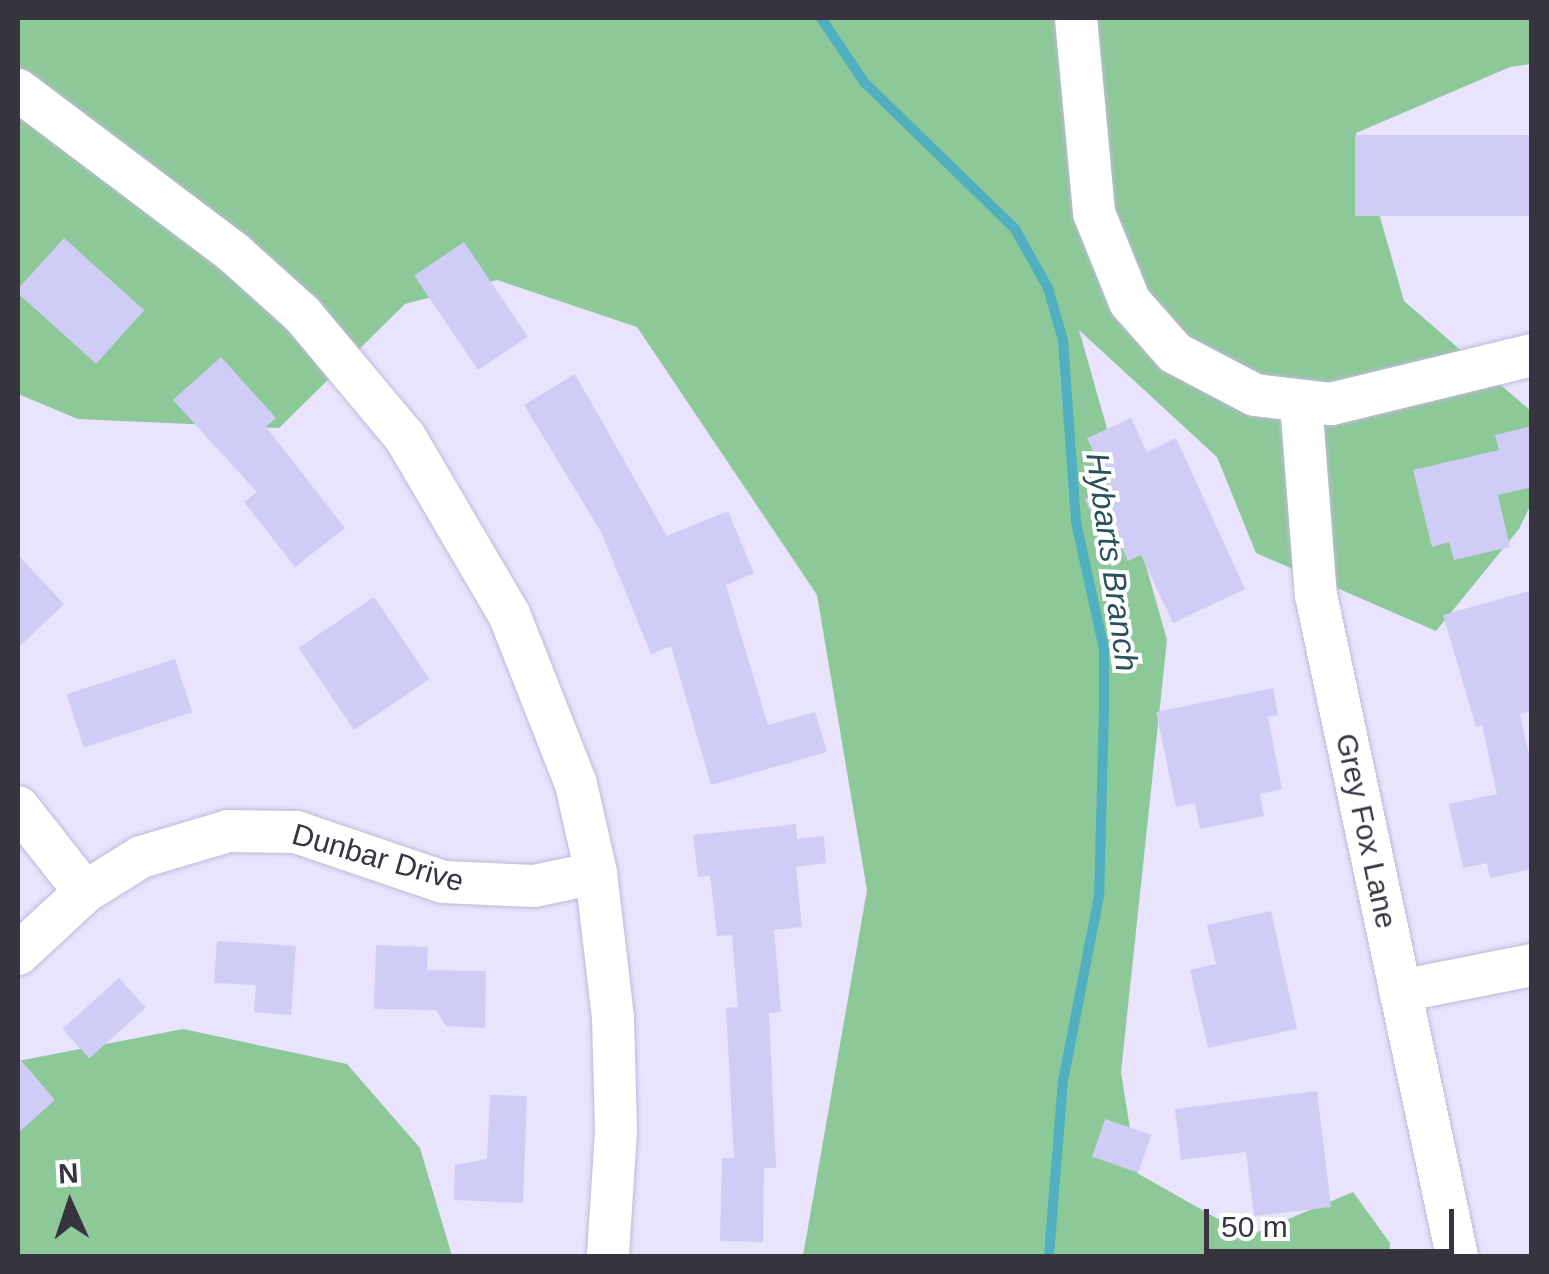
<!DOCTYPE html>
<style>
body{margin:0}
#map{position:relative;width:1549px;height:1274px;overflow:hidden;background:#e9e3fd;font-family:Arial,sans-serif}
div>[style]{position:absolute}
.forest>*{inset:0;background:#8cc898}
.stream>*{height:10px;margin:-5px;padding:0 5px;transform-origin:5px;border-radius:5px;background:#51b0bf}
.building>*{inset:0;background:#cfcdf5;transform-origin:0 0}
.roads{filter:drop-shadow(0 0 2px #c0b9d8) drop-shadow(0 0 2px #c0b9d8)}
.minor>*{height:42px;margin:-21px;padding:0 21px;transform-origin:21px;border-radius:21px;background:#fff}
span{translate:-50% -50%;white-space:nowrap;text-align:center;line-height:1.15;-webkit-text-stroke:8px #fff;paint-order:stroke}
.street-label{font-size:30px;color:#373440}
.water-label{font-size:32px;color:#28525a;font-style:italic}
.frame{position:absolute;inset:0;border:20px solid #373440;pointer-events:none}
.north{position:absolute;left:20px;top:1154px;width:100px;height:100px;-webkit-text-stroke:8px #fff;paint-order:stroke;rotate:357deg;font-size:28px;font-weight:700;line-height:40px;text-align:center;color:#373440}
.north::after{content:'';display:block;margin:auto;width:35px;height:45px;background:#373440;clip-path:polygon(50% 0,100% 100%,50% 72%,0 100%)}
.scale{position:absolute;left:1204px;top:1209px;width:250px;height:45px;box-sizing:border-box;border:5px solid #373440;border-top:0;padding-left:12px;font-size:30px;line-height:35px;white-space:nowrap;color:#373440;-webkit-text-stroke:8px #fff;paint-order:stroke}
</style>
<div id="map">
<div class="forest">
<i style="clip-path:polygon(18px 18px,1531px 18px,1531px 64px,1510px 67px,1356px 133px,1404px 301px,1531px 411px,1531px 504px,1519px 529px,1436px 631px,1256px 553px,1217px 457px,1079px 330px,1167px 640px,1121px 1072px,1137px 1173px,1248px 1236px,1353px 1192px,1390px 1243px,1390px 1256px,803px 1256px,867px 890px,817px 595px,637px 327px,497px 280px,405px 304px,279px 428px,78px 419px,18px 394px)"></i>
<i style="clip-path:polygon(183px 1029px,347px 1064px,420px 1148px,452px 1256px,18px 1256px,18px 1061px)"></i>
</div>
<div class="stream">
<i style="left:821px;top:18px;width:77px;rotate:56.1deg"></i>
<i style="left:864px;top:82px;width:211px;rotate:44.2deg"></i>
<i style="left:1015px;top:229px;width:68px;rotate:60.8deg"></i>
<i style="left:1048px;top:288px;width:54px;rotate:73.9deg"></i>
<i style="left:1063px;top:340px;width:182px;rotate:85.9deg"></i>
<i style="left:1076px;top:522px;width:130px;rotate:77.6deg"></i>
<i style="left:1104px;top:649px;width:61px;rotate:90deg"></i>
<i style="left:1104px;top:710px;width:186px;rotate:91.5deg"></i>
<i style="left:1099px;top:896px;width:188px;rotate:101deg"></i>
<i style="left:1063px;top:1081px;width:176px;rotate:94.6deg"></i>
</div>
<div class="building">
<i style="left:1532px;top:135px;width:81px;height:177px;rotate:90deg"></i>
<i style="left:64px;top:238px;width:108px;height:72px;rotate:42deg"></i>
<i style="left:464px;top:242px;width:114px;height:60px;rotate:56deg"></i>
<i style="clip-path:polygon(221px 357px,276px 418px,266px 427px,345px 528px,295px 567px,244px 502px,257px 492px,173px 400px)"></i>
<i style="clip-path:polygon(575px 374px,667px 536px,728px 511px,754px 573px,726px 585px,768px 725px,815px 712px,827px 752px,711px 785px,671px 646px,651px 654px,601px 532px,524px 405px)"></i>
<i style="clip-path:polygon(1131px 418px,1147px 452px,1176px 438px,1245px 589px,1173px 623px,1141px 555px,1128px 561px,1109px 521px,1099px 530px,1085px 499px,1110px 487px,1087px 438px)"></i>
<i style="clip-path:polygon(1532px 426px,1532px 487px,1498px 495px,1510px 547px,1454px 560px,1449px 542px,1432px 547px,1413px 470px,1499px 450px,1495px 435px)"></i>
<i style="clip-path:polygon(18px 555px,64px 604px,18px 648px)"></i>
<i style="clip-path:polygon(1532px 590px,1532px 710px,1520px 714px,1532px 769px,1532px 869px,1490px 878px,1487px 863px,1463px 868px,1449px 804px,1497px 794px,1482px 725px,1476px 727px,1443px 615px)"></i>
<i style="left:374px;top:597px;width:99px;height:91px;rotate:56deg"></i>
<i style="left:175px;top:659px;width:56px;height:114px;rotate:72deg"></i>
<i style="clip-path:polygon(1273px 688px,1278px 715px,1268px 717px,1282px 789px,1260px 794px,1264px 816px,1200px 829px,1195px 803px,1176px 807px,1156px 712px)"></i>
<i style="clip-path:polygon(796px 824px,797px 839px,824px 836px,826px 863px,796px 867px,802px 927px,774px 930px,781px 1012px,769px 1013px,776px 1168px,764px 1168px,763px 1242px,720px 1241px,722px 1158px,734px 1158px,726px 1008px,738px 1007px,732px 935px,717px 936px,710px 876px,698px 877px,693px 835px)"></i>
<i style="clip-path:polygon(1271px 911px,1297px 1029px,1208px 1048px,1190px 970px,1216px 964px,1207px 925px)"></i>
<i style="clip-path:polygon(217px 941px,296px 946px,291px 1015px,254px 1012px,256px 985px,214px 983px)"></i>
<i style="clip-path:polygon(376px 945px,428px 947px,427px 970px,486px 971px,485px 1028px,446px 1026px,436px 1010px,374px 1009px)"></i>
<i style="left:119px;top:978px;width:40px;height:76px;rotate:48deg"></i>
<i style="clip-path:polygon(18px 1057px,55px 1100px,18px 1133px)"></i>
<i style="clip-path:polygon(1317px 1091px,1331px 1207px,1254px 1216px,1246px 1152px,1181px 1160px,1175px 1109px)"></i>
<i style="clip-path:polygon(490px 1095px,527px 1096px,523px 1203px,454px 1200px,455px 1165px,487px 1159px)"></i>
<i style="left:1105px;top:1119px;width:49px;height:40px;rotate:19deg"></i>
</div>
<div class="roads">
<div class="minor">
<i style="left:1076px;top:18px;width:196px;rotate:84.7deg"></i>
<i style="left:1094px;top:213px;width:96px;rotate:68deg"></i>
<i style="left:1130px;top:302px;width:68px;rotate:48.6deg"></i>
<i style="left:1175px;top:353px;width:90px;rotate:27.7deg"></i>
<i style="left:1255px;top:395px;width:77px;rotate:6.8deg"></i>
<i style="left:1331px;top:404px;width:207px;rotate:-13.7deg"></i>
<i style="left:18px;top:90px;width:271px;rotate:37deg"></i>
<i style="left:234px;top:253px;width:91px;rotate:41.9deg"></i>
<i style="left:302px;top:314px;width:160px;rotate:50.1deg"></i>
<i style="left:405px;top:437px;width:205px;rotate:59.6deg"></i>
<i style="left:509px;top:614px;width:183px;rotate:68.5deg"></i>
<i style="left:576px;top:784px;width:91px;rotate:77.3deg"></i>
<i style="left:596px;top:873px;width:145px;rotate:83.3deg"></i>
<i style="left:613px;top:1017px;width:114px;rotate:88.5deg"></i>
<i style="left:616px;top:1131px;width:125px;rotate:93.7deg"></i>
<i style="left:1301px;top:402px;width:194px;rotate:85.6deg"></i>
<i style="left:1316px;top:595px;width:676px;rotate:77.96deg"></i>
<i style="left:18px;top:807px;width:108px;rotate:51.8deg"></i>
<i style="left:18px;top:954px;width:91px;rotate:-42.8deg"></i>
<i style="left:85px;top:892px;width:66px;rotate:-32deg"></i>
<i style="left:141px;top:857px;width:91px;rotate:-16.6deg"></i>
<i style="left:228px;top:831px;width:68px;rotate:0.8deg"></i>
<i style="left:296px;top:832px;width:155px;rotate:18.8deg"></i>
<i style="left:443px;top:882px;width:91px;rotate:2.5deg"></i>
<i style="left:534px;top:886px;width:63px;rotate:-11.8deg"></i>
<i style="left:1400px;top:991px;width:135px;rotate:-11.1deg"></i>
</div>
</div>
<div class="street-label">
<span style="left:1366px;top:831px;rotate:78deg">Grey Fox Lane</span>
<span style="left:378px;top:858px;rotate:16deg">Dunbar Drive</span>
</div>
<div class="water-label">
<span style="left:1112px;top:562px;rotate:82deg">Hybarts Branch</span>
</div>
<div class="frame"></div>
<div class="north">N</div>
<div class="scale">50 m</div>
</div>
